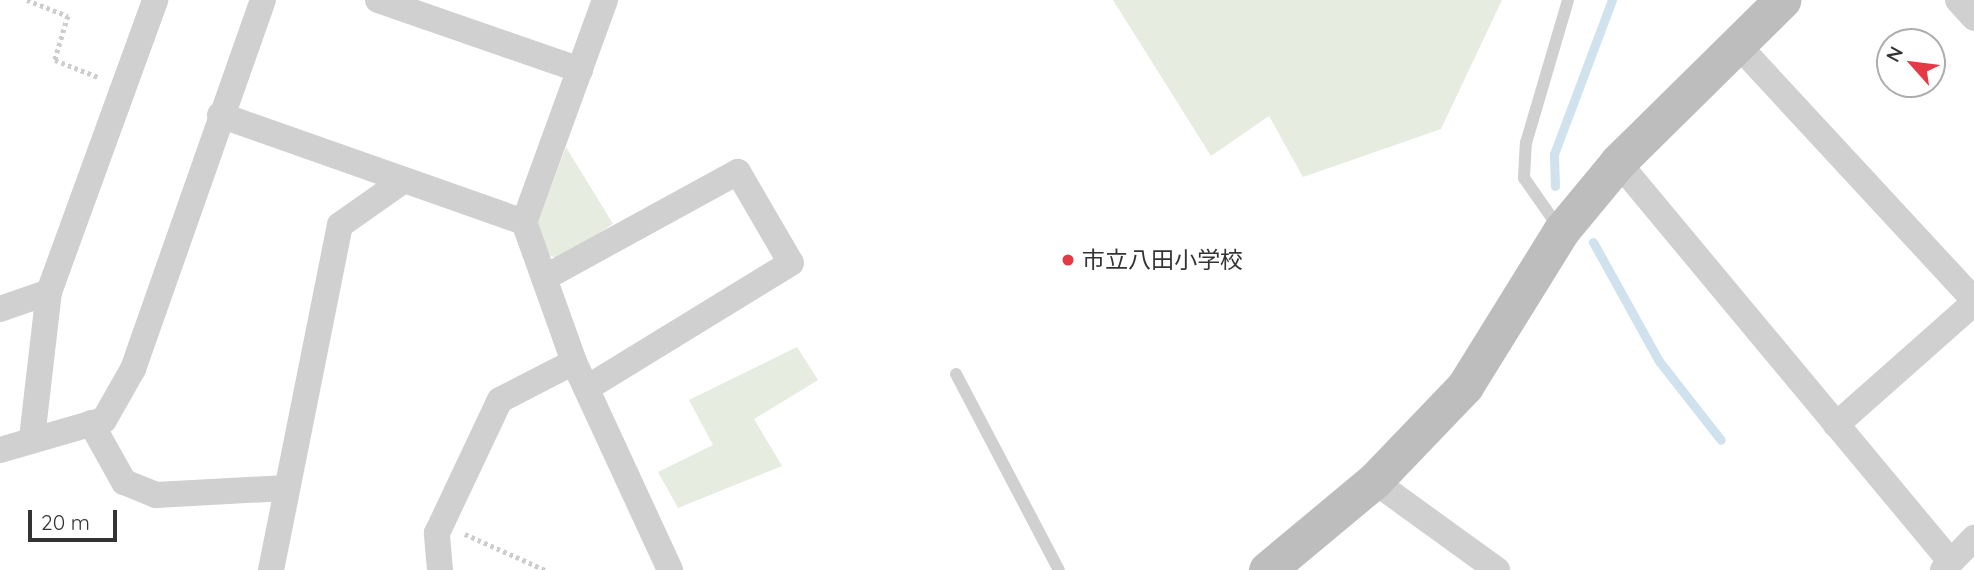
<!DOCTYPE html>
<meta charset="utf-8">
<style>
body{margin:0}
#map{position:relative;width:1974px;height:570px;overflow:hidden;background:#fff;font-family:Quicksand,"Noto Sans JP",sans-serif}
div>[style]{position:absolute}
.green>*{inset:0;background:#e6ecdf}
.stream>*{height:9px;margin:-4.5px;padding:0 4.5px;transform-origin:4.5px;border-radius:4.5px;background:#cfe2ee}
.path>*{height:4.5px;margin-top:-2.25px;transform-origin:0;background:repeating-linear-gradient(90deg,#cdcdcd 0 3.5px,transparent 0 7px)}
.lane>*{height:12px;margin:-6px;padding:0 6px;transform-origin:6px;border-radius:6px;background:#d0d0d0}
.street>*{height:26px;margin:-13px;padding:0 13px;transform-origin:13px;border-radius:13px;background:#d0d0d0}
.secondary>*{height:37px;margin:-18.5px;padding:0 18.5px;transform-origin:18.5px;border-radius:18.5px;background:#bdbdbd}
.dots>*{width:19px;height:19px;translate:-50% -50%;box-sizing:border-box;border:4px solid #fff;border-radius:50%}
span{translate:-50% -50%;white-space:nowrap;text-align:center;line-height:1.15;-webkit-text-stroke:7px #fff;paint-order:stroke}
.poi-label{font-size:23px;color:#333}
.left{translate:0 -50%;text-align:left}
.north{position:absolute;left:1876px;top:28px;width:70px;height:70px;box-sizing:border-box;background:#fff;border:2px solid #adadad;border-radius:50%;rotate:298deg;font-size:19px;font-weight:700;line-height:28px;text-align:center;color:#333}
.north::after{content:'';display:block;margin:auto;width:24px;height:32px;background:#e63946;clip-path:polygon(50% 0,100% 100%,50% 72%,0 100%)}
.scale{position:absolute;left:28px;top:510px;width:89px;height:32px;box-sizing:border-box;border:4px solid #333;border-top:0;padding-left:9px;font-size:21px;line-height:24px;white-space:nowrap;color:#333;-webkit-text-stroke:5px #fff;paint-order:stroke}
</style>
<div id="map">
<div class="green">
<i style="clip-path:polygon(1113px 0,1502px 0,1441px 129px,1303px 177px,1269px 116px,1211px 156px)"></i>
<i style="clip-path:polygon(566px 147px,613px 224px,559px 259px,548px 255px,535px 229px)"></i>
<i style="clip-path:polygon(797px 347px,818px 380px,754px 419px,782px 466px,678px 508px,658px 472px,713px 445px,689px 400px)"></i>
</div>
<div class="stream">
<i style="left:1555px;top:186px;width:32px;rotate:-92deg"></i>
<i style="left:1554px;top:154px;width:165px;rotate:-69.4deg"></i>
<i style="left:1593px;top:242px;width:136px;rotate:61deg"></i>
<i style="left:1659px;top:361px;width:100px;rotate:51.9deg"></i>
</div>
<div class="path">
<i style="left:27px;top:0;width:44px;rotate:21.3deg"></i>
<i style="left:68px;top:16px;width:46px;rotate:106.5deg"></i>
<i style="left:55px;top:60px;width:46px;rotate:21.6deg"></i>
<i style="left:465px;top:534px;width:88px;rotate:24.2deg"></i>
</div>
<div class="lane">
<i style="left:1559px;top:228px;width:61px;rotate:-125deg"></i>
<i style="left:1524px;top:178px;width:35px;rotate:-87deg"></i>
<i style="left:1526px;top:143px;width:149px;rotate:-73.6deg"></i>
<i style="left:956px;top:374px;width:221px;rotate:62.3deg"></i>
</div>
<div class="street">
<i style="left:378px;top:0;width:214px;rotate:19.1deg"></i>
<i style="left:605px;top:0;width:236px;rotate:110deg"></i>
<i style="left:524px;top:222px;width:149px;rotate:70.3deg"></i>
<i style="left:574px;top:362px;width:229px;rotate:65.2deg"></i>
<i style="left:1958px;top:0;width:24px;rotate:48deg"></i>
<i style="left:1737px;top:44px;width:349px;rotate:47.2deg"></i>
<i style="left:220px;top:115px;width:322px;rotate:19.4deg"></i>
<i style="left:1618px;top:162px;width:520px;rotate:50.22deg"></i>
<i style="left:544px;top:278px;width:221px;rotate:-28.7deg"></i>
<i style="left:738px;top:172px;width:105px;rotate:59.8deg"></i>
<i style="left:791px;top:263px;width:239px;rotate:148.5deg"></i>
<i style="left:0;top:309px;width:52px;rotate:-19.1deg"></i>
<i style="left:91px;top:423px;width:68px;rotate:60.8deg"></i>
<i style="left:124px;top:482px;width:35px;rotate:22deg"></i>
<i style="left:156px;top:495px;width:130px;rotate:-3.1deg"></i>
<i style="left:1836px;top:425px;width:184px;rotate:-41.5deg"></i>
<i style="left:32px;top:438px;width:147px;rotate:-83.4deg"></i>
<i style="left:49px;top:292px;width:311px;rotate:-70deg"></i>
<i style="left:0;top:450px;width:108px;rotate:-16.1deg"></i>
<i style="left:104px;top:420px;width:59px;rotate:-60.4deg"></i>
<i style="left:133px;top:369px;width:391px;rotate:-70.6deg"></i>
<i style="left:1374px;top:481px;width:152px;rotate:35.9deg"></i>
<i style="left:271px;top:570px;width:352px;rotate:-78.7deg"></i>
<i style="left:340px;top:225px;width:78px;rotate:-35.1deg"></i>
<i style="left:440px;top:570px;width:37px;rotate:-95deg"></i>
<i style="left:437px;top:533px;width:147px;rotate:-64.7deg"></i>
<i style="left:500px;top:400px;width:83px;rotate:-27.2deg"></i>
<i style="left:1943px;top:570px;width:45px;rotate:-45.9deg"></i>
</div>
<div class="secondary">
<i style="left:1267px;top:570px;width:139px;rotate:-39.8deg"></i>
<i style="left:1374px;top:481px;width:132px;rotate:-46.2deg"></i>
<i style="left:1465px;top:386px;width:182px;rotate:-58.2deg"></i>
<i style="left:1561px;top:231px;width:89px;rotate:-50.4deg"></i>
<i style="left:1618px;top:162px;width:231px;rotate:-44.6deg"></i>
</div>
<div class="dots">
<i style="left:1068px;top:260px;background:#e63946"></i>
</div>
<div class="poi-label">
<span class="left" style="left:1082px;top:260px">市立八田小学校</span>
</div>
<div class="north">N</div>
<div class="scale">20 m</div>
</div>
